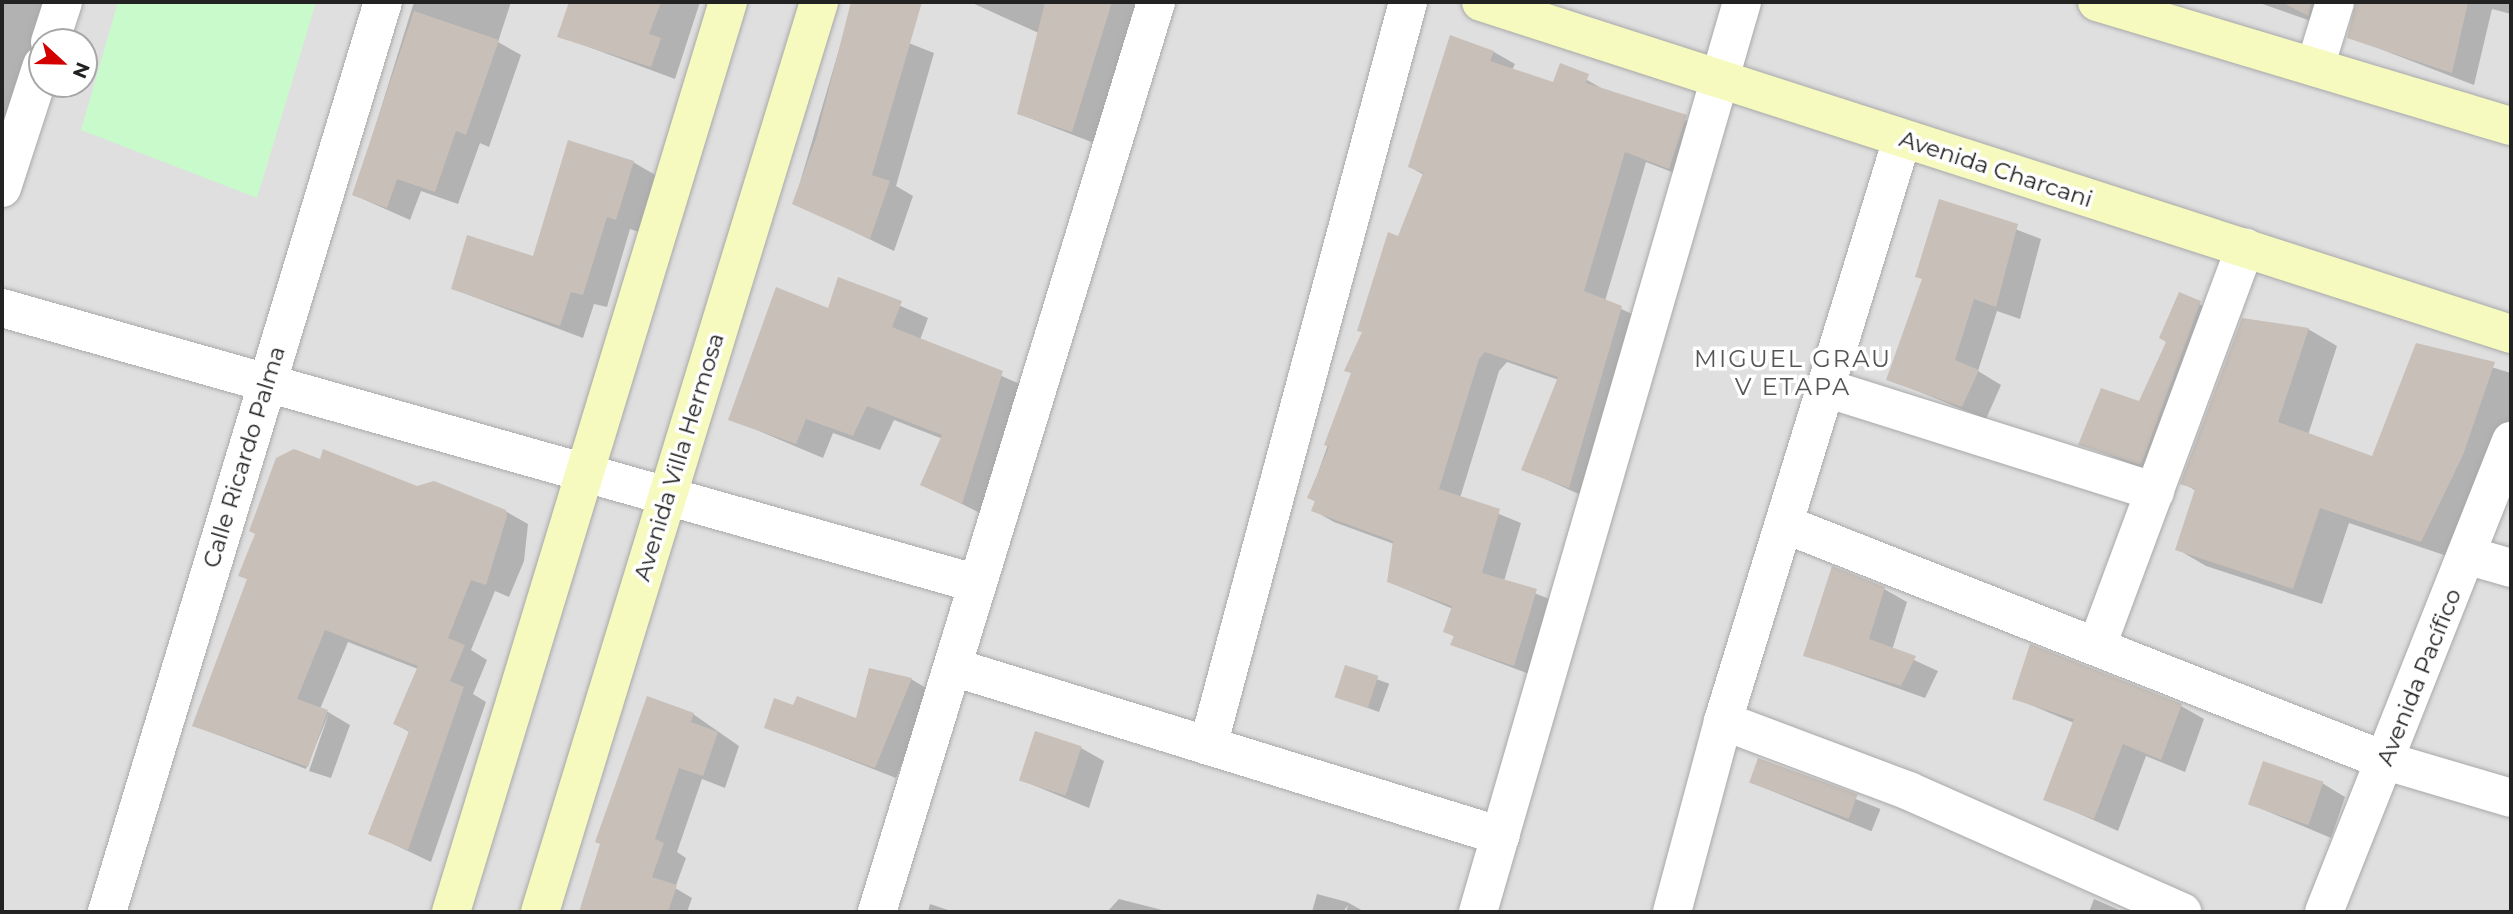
<!DOCTYPE html>
<meta charset="utf-8">
<style>
body{margin:0}
#map{position:relative;width:2513px;height:914px;overflow:hidden;background:#f2efe9;font-family:Montserrat,sans-serif}
div>[style]{position:absolute}
.residential>*{inset:0;background:#e0dfdf}
.park>*{inset:0;background:#c8facc}
.shadow>*{inset:0;background:#0003;transform-origin:0 0}
.building>*{inset:0;background:#c7bfb8;transform-origin:0 0}
.roads{filter:drop-shadow(0 0 2px #a9a9a9) drop-shadow(0 0 2px #a9a9a9)}
.street>*{height:38px;margin:-19px;padding:0 19px;transform-origin:19px;border-radius:19px;background:#fff}
.secondary>*{height:38px;margin:-19px;padding:0 19px;transform-origin:19px;border-radius:19px;background:#f7fabf}
span{translate:-50% -50%;white-space:nowrap;text-align:center;line-height:1.15;-webkit-text-stroke:7px #fff;paint-order:stroke}
.street-label{font-size:23px;color:#222}
.neighbourhood-label{font-size:24px;color:#555;letter-spacing:2px}
.frame{position:absolute;inset:0;border:4px solid #222;pointer-events:none}
.north{position:absolute;left:28px;top:28px;width:70px;height:70px;box-sizing:border-box;background:#fff;border:2px solid #a7a7a7;border-radius:50%;rotate:112deg;font-size:19px;font-weight:700;line-height:28px;text-align:center;color:#222}
.north::after{content:'';display:block;margin:auto;width:24px;height:32px;background:#d40000;clip-path:polygon(50% 0,100% 100%,50% 72%,0 100%)}
</style>
<div id="map">
<div class="residential">
<i style="clip-path:polygon(evenodd,2px 2px,2511px 2px,2511px 912px,2px 912px,2px 2px,42px 42px,84px 42px,84px 84px,42px 84px,42px 42px)"></i>
</div>
<div class="park">
<i style="clip-path:polygon(118px 2px,316px 2px,257px 198px,81px 130px)"></i>
</div>
<div class="shadow">
<i style="clip-path:polygon(2px 2px,50px 2px,2px 187px)"></i>
<i style="clip-path:polygon(414px 2px,511px 2px,498px 42px,521px 55px,489px 147px,480px 143px,458px 204px,421px 191px,410px 220px,354px 195px)"></i>
<i style="clip-path:polygon(570px 2px,700px 2px,675px 79px,559px 36px)"></i>
<i style="clip-path:polygon(970px 2px,1136px 2px,1094px 143px,1019px 114px,1043px 35px)"></i>
<i style="clip-path:polygon(2257px 2px,2342px 2px,2331px 28px)"></i>
<i style="clip-path:polygon(2356px 2px,2511px 2px,2511px 14px,2492px 9px,2474px 85px,2349px 37px)"></i>
<i style="clip-path:polygon(848px 19px,934px 53px,896px 186px,913px 196px,894px 251px,794px 203px)"></i>
<i style="clip-path:polygon(1451px 37px,1494px 52px,1515px 64px,1512px 70px,1554px 84px,1561px 65px,1608px 92px,1707px 128px,1690px 179px,1646px 162px,1605px 301px,1642px 319px,1590px 499px,1523px 469px,1559px 380px,1507px 362px,1499px 371px,1460px 498px,1521px 523px,1504px 581px,1557px 602px,1535px 676px,1452px 645px,1455px 637px,1445px 631px,1453px 609px,1389px 582px,1394px 544px,1334px 522px,1313px 510px,1316px 502px,1309px 498px,1424px 175px,1410px 167px)"></i>
<i style="clip-path:polygon(633px 162px,657px 176px,639px 232px,630px 229px,607px 307px,594px 304px,583px 338px,453px 289px,534px 258px)"></i>
<i style="clip-path:polygon(1941px 201px,2041px 239px,2020px 319px,1997px 311px,1978px 371px,2001px 385px,1986px 419px,1888px 379px,1923px 279px)"></i>
<i style="clip-path:polygon(839px 279px,928px 318px,920px 340px,1029px 388px,988px 517px,922px 484px,943px 439px,894px 420px,880px 450px,833px 433px,823px 458px,731px 419px,829px 310px)"></i>
<i style="clip-path:polygon(2180px 295px,2224px 316px,2164px 477px,2080px 444px,2140px 403px,2169px 342px)"></i>
<i style="clip-path:polygon(2308px 329px,2337px 346px,2308px 435px,2373px 459px,2417px 345px,2511px 373px,2511px 416px,2450px 557px,2349px 523px,2322px 604px,2206px 566px,2177px 549px,2196px 491px,2183px 483px)"></i>
<i style="clip-path:polygon(321px 461px,505px 511px,528px 524px,524px 561px,509px 597px,495px 591px,471px 650px,487px 660px,473px 694px,486px 702px,431px 862px,370px 833px,411px 733px,395px 724px,418px 669px,348px 642px,320px 709px,328px 712px,350px 725px,331px 778px,309px 771px,329px 713px,306px 769px,195px 726px,248px 580px,241px 575px)"></i>
<i style="clip-path:polygon(1884px 589px,1907px 602px,1892px 650px,1938px 671px,1925px 698px,1805px 655px)"></i>
<i style="left:1346px;top:668px;width:46px;height:30px;rotate:20deg"></i>
<i style="clip-path:polygon(911px 679px,931px 691px,896px 778px,766px 727px,794px 707px,858px 720px)"></i>
<i style="clip-path:polygon(648px 698px,693px 714px,739px 746px,725px 788px,702px 779px,677px 852px,686px 858px,675px 888px,692px 898px,687px 912px,580px 912px)"></i>
<i style="clip-path:polygon(2014px 698px,2181px 706px,2204px 719px,2185px 772px,2146px 756px,2118px 831px,2046px 799px,2074px 723px)"></i>
<i style="clip-path:polygon(1081px 748px,1104px 761px,1089px 808px,1021px 780px)"></i>
<i style="left:1759px;top:760px;width:131px;height:24px;rotate:22deg"></i>
<i style="clip-path:polygon(2322px 783px,2345px 797px,2331px 838px,2250px 804px)"></i>
<i style="clip-path:polygon(1317px 894px,1347px 902px,1365px 912px,1346px 912px,1348px 905px,1343px 912px,1312px 912px)"></i>
<i style="clip-path:polygon(1119px 899px,1170px 912px,1107px 912px)"></i>
<i style="clip-path:polygon(2094px 899px,2124px 912px,2089px 912px)"></i>
<i style="clip-path:polygon(930px 904px,954px 912px,928px 912px)"></i>
</div>
<div class="building">
<i style="clip-path:polygon(569px 2px,661px 2px,649px 34px,661px 38px,651px 67px,557px 37px)"></i>
<i style="clip-path:polygon(851px 2px,922px 2px,872px 175px,890px 181px,870px 239px,792px 204px,816px 139px)"></i>
<i style="clip-path:polygon(1045px 2px,1112px 2px,1072px 132px,1017px 114px)"></i>
<i style="clip-path:polygon(2282px 2px,2312px 2px,2308px 16px)"></i>
<i style="clip-path:polygon(2356px 2px,2468px 2px,2452px 73px,2347px 38px)"></i>
<i style="clip-path:polygon(414px 11px,499px 40px,466px 135px,456px 131px,435px 192px,397px 179px,387px 208px,352px 195px)"></i>
<i style="clip-path:polygon(1450px 35px,1494px 51px,1490px 61px,1553px 82px,1560px 63px,1589px 74px,1586px 83px,1687px 115px,1669px 169px,1625px 152px,1584px 291px,1622px 306px,1569px 488px,1521px 470px,1558px 377px,1485px 352px,1479px 359px,1439px 489px,1500px 509px,1482px 573px,1537px 589px,1514px 666px,1450px 645px,1454px 636px,1443px 632px,1452px 606px,1387px 582px,1393px 541px,1311px 511px,1315px 501px,1307px 498px,1329px 447px,1324px 445px,1351px 373px,1344px 371px,1362px 332px,1357px 331px,1388px 232px,1398px 236px,1423px 173px,1408px 167px)"></i>
<i style="clip-path:polygon(568px 140px,634px 161px,616px 220px,607px 217px,583px 295px,571px 292px,560px 326px,451px 289px,467px 235px,533px 256px)"></i>
<i style="clip-path:polygon(1939px 199px,2018px 224px,1996px 307px,1974px 299px,1955px 360px,1979px 370px,1962px 407px,1886px 380px,1922px 279px,1915px 277px)"></i>
<i style="clip-path:polygon(838px 277px,902px 301px,892px 327px,1003px 371px,962px 504px,920px 485px,942px 435px,867px 406px,853px 436px,806px 419px,796px 444px,728px 420px,776px 287px,828px 308px)"></i>
<i style="clip-path:polygon(2179px 292px,2201px 301px,2141px 465px,2078px 445px,2101px 388px,2139px 401px,2166px 342px,2159px 338px)"></i>
<i style="clip-path:polygon(2242px 318px,2309px 328px,2278px 422px,2372px 456px,2416px 343px,2495px 362px,2463px 455px,2421px 542px,2320px 508px,2293px 589px,2175px 550px,2195px 489px,2180px 484px)"></i>
<i style="clip-path:polygon(294px 449px,320px 459px,323px 449px,417px 486px,434px 481px,506px 510px,507px 516px,486px 585px,471px 580px,448px 638px,465px 645px,450px 681px,464px 687px,408px 850px,368px 834px,409px 731px,393px 724px,418px 666px,325px 630px,297px 699px,328px 710px,308px 767px,192px 726px,247px 579px,238px 576px,255px 534px,249px 531px,276px 458px)"></i>
<i style="clip-path:polygon(1832px 566px,1885px 587px,1869px 639px,1916px 656px,1901px 686px,1803px 656px)"></i>
<i style="clip-path:polygon(2030px 644px,2182px 704px,2161px 760px,2123px 744px,2094px 819px,2043px 800px,2074px 719px,2012px 699px)"></i>
<i style="left:1345px;top:665px;width:35px;height:34px;rotate:18deg"></i>
<i style="clip-path:polygon(869px 668px,912px 678px,875px 768px,764px 728px,774px 698px,793px 705px,797px 696px,856px 718px)"></i>
<i style="clip-path:polygon(647px 696px,694px 713px,691px 722px,718px 732px,703px 776px,679px 768px,655px 839px,664px 843px,652px 877px,677px 885px,668px 912px,579px 912px,600px 844px,595px 842px)"></i>
<i style="left:1035px;top:731px;width:49px;height:52px;rotate:18deg"></i>
<i style="left:1758px;top:758px;width:106px;height:26px;rotate:20deg"></i>
<i style="left:2263px;top:761px;width:64px;height:46px;rotate:19deg"></i>
</div>
<div class="roads">
<div class="street">
<i style="left:50px;top:42px;width:42px;rotate:-72deg"></i>
<i style="left:2315px;top:67px;width:68px;rotate:-72.9deg"></i>
<i style="left:2px;top:188px;width:129px;rotate:-72deg"></i>
<i style="left:2px;top:308px;width:1014px;rotate:15.79deg"></i>
<i style="left:1826px;top:388px;width:345px;rotate:17.5deg"></i>
<i style="left:1784px;top:524px;width:647px;rotate:21.49deg"></i>
<i style="left:2386px;top:761px;width:130px;rotate:16.5deg"></i>
<i style="left:2466px;top:555px;width:47px;rotate:16.1deg"></i>
<i style="left:2098px;top:643px;width:422px;rotate:-69.6deg"></i>
<i style="left:953px;top:667px;width:573px;rotate:17.14deg"></i>
<i style="left:1723px;top:721px;width:199px;rotate:20.6deg"></i>
<i style="left:1909px;top:791px;width:299px;rotate:23.9deg"></i>
<i style="left:1208px;top:746px;width:770px;rotate:-74.95deg"></i>
<i style="left:107px;top:912px;width:951px;rotate:-73.13deg"></i>
<i style="left:877px;top:912px;width:952px;rotate:-72.95deg"></i>
<i style="left:1478px;top:912px;width:948px;rotate:-73.82deg"></i>
<i style="left:1672px;top:912px;width:198px;rotate:-75deg"></i>
<i style="left:1723px;top:721px;width:609px;rotate:-72.9deg"></i>
<i style="left:2324px;top:912px;width:507px;rotate:-68.35deg"></i>
</div>
<div class="secondary">
<i style="left:1481px;top:2px;width:1082px;rotate:17.87deg"></i>
<i style="left:2097px;top:2px;width:432px;rotate:16.7deg"></i>
<i style="left:451px;top:912px;width:951px;rotate:-73.07deg"></i>
<i style="left:540px;top:912px;width:952px;rotate:-72.95deg"></i>
</div>
</div>
<div class="street-label">
<span style="left:1996px;top:169px;rotate:18deg">Avenida Charcani</span>
<span style="left:244px;top:457px;rotate:-73deg">Calle Ricardo Palma</span>
<span style="left:679px;top:457px;rotate:-73deg">Avenida Villa Hermosa</span>
<span style="left:2419px;top:677px;rotate:-68deg">Avenida Pacífico</span>
</div>
<div class="neighbourhood-label">
<span style="left:1793px;top:373px">MIGUEL GRAU<br>V ETAPA</span>
</div>
<div class="frame"></div>
<div class="north">N</div>
</div>
